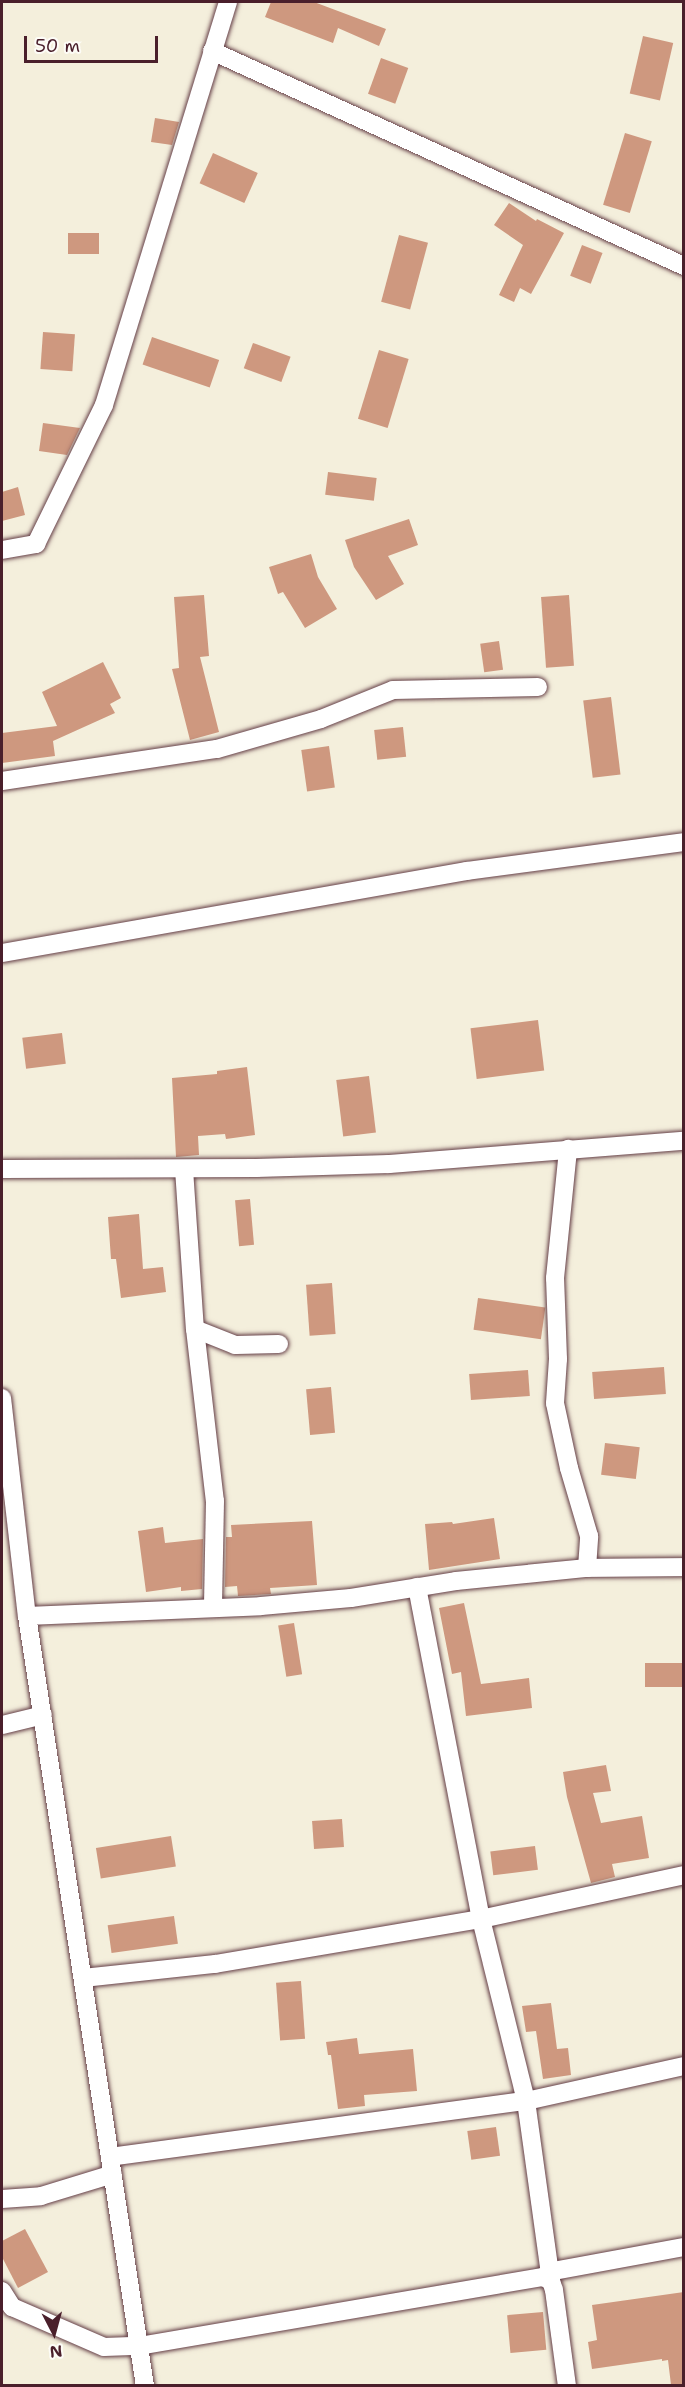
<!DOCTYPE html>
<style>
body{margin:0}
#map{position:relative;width:685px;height:2387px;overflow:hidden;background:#f4efdc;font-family:"Shantell Sans",sans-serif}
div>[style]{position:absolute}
.building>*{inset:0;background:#ce987f;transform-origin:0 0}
.roads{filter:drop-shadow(0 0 2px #643e46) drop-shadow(0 0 2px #643e46)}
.minor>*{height:18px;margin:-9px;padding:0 9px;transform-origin:9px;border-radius:9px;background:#fff}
span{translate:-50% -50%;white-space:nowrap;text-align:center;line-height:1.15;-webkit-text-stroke:4.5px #fdfcf7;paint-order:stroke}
.frame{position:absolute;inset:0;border:3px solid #4a1f2b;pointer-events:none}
.north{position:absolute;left:24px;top:2303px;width:60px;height:60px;-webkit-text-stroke:4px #fdfcf7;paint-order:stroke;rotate:174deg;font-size:16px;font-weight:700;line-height:24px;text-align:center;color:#4a1f2b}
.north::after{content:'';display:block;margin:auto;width:21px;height:27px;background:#4a1f2b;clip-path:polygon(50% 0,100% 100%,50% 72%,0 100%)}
.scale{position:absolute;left:24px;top:36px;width:134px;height:27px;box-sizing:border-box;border:3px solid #4a1f2b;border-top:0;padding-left:8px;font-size:18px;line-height:21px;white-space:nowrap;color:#4a1f2b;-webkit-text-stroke:4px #fdfcf7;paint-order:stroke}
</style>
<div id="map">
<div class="building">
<i style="clip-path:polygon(271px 2px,314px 2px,386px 29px,379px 46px,338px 28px,333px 43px,265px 17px)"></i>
<i style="left:643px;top:36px;width:31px;height:59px;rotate:13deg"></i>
<i style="left:381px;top:58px;width:29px;height:38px;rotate:20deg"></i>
<i style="clip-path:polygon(155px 118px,179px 122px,172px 145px,151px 142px)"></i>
<i style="left:625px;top:133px;width:28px;height:75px;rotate:17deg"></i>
<i style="left:213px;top:153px;width:49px;height:33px;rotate:24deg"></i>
<i style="clip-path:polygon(509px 203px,536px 221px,537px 219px,564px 233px,531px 294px,520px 288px,514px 302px,499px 295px,523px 245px,494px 225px)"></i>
<i style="left:68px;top:233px;width:31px;height:21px"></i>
<i style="left:399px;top:235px;width:30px;height:69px;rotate:15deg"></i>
<i style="left:582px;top:245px;width:22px;height:33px;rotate:21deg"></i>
<i style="left:43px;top:332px;width:32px;height:37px;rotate:4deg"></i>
<i style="left:152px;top:337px;width:71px;height:29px;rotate:19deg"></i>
<i style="left:253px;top:343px;width:40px;height:27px;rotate:20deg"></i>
<i style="left:379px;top:350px;width:31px;height:72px;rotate:17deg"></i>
<i style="clip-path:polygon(43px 423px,80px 428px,67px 455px,39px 451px)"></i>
<i style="left:328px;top:472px;width:49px;height:23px;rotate:7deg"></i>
<i style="clip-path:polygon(18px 487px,25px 515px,2px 521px,2px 492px)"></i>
<i style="clip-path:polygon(409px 519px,418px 545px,388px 556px,404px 584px,376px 600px,354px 567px,345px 540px)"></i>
<i style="clip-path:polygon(311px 554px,318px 577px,337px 609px,305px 628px,283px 592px,278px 594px,269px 567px)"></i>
<i style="clip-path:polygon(204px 595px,209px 656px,200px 657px,219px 732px,190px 740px,172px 669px,179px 668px,174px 597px)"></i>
<i style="left:569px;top:595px;width:71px;height:28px;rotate:86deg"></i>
<i style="left:499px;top:641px;width:29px;height:19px;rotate:82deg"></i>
<i style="clip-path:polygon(103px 662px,121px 698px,110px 704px,115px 713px,53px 741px,55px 756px,2px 763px,2px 733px,57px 726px,42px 692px)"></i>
<i style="left:611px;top:697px;width:78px;height:28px;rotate:83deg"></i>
<i style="left:403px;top:727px;width:30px;height:29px;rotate:84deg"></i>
<i style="left:329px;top:746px;width:42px;height:28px;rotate:82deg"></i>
<i style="left:538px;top:1020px;width:51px;height:68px;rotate:83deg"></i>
<i style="left:62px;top:1033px;width:31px;height:40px;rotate:83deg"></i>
<i style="clip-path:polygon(247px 1067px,255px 1135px,226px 1139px,225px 1134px,198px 1136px,199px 1155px,176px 1157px,172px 1078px,217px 1074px,217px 1071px)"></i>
<i style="left:369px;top:1076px;width:57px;height:33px;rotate:83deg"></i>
<i style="left:250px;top:1199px;width:46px;height:15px;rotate:85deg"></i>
<i style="clip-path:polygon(139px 1214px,143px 1269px,163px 1267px,166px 1292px,121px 1298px,116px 1259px,111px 1259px,108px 1217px)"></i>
<i style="left:332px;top:1283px;width:51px;height:26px;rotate:86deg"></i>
<i style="left:478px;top:1298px;width:68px;height:32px;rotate:8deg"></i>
<i style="left:664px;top:1367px;width:27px;height:72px;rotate:86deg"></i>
<i style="left:528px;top:1370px;width:26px;height:59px;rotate:86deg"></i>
<i style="left:331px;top:1387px;width:46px;height:25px;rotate:85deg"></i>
<i style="left:605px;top:1443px;width:35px;height:32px;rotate:7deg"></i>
<i style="clip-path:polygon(494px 1518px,500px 1559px,429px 1570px,425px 1524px,452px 1522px,453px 1524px)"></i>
<i style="clip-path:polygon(312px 1521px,317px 1585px,270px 1588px,271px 1594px,238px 1596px,237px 1586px,225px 1587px,226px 1537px,232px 1537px,231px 1525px)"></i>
<i style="clip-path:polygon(163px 1527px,165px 1543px,203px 1539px,202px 1589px,181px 1591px,181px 1587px,146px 1592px,138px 1531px)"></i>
<i style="clip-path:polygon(464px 1603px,481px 1684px,529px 1678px,532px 1708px,466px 1716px,461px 1672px,452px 1674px,439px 1608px)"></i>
<i style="left:294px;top:1623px;width:52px;height:16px;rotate:81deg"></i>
<i style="left:684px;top:1663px;width:24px;height:39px;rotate:90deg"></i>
<i style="clip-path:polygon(606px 1765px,611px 1791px,593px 1793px,601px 1823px,642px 1816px,649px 1858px,612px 1864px,615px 1877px,591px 1883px,567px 1797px,563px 1772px)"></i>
<i style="left:342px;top:1819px;width:28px;height:30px;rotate:86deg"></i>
<i style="left:171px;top:1836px;width:31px;height:76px;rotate:81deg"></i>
<i style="left:535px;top:1846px;width:24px;height:45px;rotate:83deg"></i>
<i style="left:174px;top:1916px;width:28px;height:67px;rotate:82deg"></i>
<i style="left:301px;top:1981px;width:58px;height:25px;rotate:86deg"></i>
<i style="clip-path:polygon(551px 2003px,557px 2049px,568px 2048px,571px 2075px,543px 2079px,536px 2031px,526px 2032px,522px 2006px)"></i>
<i style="clip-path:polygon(357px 2038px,359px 2054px,413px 2049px,417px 2091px,364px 2095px,365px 2106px,338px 2109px,331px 2055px,328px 2055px,326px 2042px)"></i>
<i style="left:496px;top:2127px;width:29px;height:29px;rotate:82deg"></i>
<i style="clip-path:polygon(25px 2229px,48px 2272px,18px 2288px,2px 2257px,2px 2241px)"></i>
<i style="clip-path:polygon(684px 2292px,684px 2385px,671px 2385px,668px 2360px,662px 2361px,662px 2359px,592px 2369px,588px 2342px,597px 2340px,592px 2305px)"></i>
<i style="left:543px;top:2312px;width:38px;height:36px;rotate:85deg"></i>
</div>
<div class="roads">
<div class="minor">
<i style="left:212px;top:51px;width:519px;rotate:24.49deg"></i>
<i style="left:2px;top:550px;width:35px;rotate:-10deg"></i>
<i style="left:36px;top:544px;width:155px;rotate:-63.9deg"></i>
<i style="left:104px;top:405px;width:422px;rotate:-72.9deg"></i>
<i style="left:2px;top:781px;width:217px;rotate:-8.5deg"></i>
<i style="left:217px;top:749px;width:108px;rotate:-16.1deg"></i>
<i style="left:321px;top:719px;width:78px;rotate:-21.9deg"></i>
<i style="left:393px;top:690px;width:145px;rotate:-1.2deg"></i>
<i style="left:2px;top:953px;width:472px;rotate:-10deg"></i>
<i style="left:467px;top:871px;width:219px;rotate:-7.6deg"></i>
<i style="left:2px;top:1169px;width:254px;rotate:-0.2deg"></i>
<i style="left:256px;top:1168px;width:133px;rotate:-1.7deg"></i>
<i style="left:389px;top:1164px;width:296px;rotate:-4.5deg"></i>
<i style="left:184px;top:1169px;width:160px;rotate:86.1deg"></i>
<i style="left:195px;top:1329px;width:173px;rotate:83.4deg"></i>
<i style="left:215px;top:1501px;width:107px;rotate:91.1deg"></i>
<i style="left:195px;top:1329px;width:43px;rotate:21.8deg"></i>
<i style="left:235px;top:1345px;width:44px;rotate:-1.3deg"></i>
<i style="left:2px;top:1398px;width:219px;rotate:83.5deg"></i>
<i style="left:27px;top:1616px;width:779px;rotate:81.29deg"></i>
<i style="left:587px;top:1568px;width:97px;rotate:-0.6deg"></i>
<i style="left:417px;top:1587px;width:338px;rotate:79.1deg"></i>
<i style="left:481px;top:1919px;width:187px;rotate:76.1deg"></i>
<i style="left:526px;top:2101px;width:182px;rotate:82.1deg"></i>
<i style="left:27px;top:1616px;width:234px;rotate:-2.4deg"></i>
<i style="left:261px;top:1606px;width:90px;rotate:-5.1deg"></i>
<i style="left:351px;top:1598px;width:106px;rotate:-9.2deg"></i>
<i style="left:456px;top:1581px;width:132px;rotate:-5.7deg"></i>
<i style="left:587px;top:1568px;width:32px;rotate:-86deg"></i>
<i style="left:589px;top:1536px;width:71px;rotate:-106.4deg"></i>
<i style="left:569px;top:1468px;width:66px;rotate:-102.2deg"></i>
<i style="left:555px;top:1403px;width:44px;rotate:-86.1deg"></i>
<i style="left:558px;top:1359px;width:81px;rotate:-92.1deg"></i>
<i style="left:555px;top:1278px;width:130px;rotate:-84.2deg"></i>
<i style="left:2px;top:1725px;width:42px;rotate:-13.7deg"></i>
<i style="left:83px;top:1978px;width:133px;rotate:-6.1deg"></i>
<i style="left:215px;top:1964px;width:270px;rotate:-9.6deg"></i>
<i style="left:481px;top:1919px;width:208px;rotate:-12.2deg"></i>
<i style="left:110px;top:2157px;width:420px;rotate:-7.7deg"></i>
<i style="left:526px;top:2101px;width:162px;rotate:-12.5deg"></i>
<i style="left:2px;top:2199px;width:39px;rotate:-4deg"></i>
<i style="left:41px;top:2196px;width:75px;rotate:-17deg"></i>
<i style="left:548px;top:2272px;width:138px;rotate:-10.4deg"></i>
<i style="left:2px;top:2291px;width:19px;rotate:58deg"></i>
<i style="left:12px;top:2307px;width:100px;rotate:23.5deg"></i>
<i style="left:104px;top:2347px;width:35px;rotate:-2deg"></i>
<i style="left:139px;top:2346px;width:410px;rotate:-9.7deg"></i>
<i style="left:543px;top:2277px;width:9px;rotate:27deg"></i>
<i style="left:551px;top:2281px;width:9px;rotate:72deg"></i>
<i style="left:554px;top:2290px;width:97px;rotate:82.3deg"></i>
</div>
</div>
<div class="frame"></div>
<div class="north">N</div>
<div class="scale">50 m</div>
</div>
